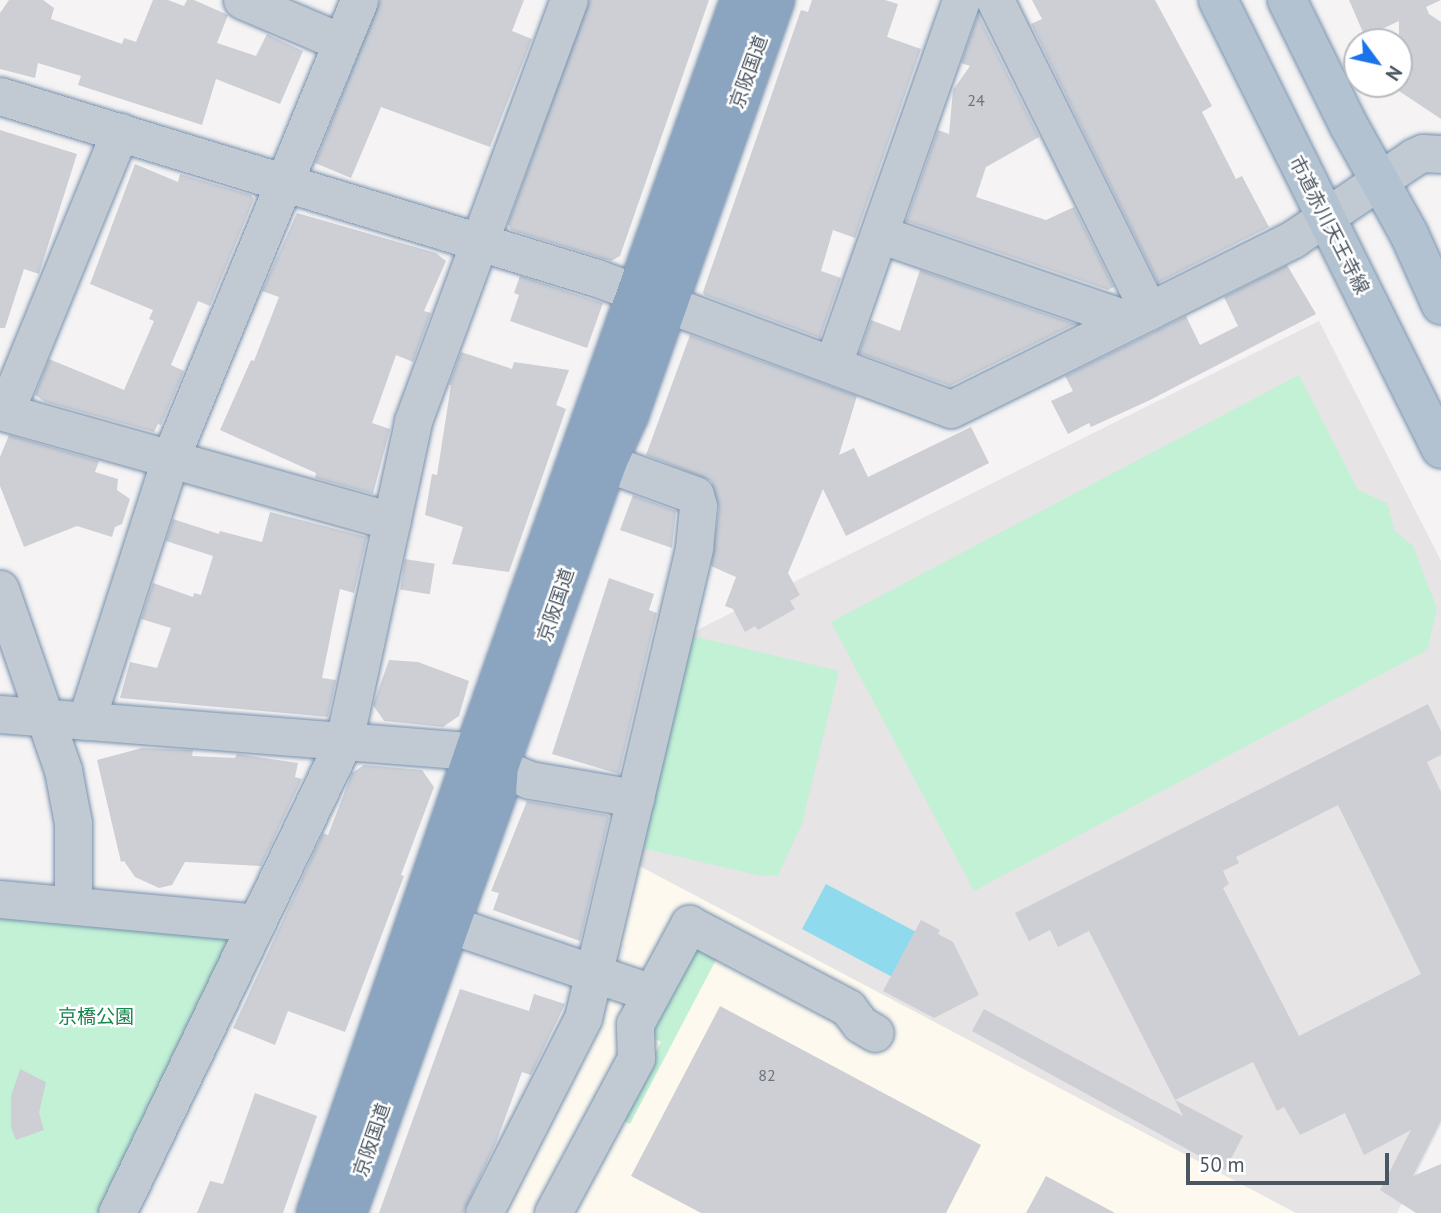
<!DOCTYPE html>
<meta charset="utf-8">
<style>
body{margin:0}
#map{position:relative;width:1441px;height:1213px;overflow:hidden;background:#f5f3f3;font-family:"PT Sans","Noto Sans JP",sans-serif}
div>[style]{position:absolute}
.commercial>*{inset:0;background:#fdf9ef}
.education>*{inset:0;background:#e6e4e5}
.green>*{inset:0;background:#c3f1d5}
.water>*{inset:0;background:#90daee;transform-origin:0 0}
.building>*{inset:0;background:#cdcfd5;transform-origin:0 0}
.roads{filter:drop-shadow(0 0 2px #7690ad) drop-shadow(0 0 2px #7690ad)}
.minor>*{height:37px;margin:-18.5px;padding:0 18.5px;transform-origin:18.5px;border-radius:18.5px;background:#c1cad2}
.major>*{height:38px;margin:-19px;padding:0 19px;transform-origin:19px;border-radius:19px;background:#b3c2d1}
.highway>*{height:38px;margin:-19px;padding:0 19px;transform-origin:19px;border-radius:19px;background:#8ba5c1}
span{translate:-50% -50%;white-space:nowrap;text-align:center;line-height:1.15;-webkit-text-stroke:5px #fff;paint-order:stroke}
.number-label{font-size:16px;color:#6b747e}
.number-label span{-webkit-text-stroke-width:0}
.street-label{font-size:19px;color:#4a5661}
.park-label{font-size:19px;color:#17864f}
.north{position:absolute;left:1343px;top:28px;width:70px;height:70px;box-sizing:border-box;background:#fff;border:2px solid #b7bbc0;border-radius:50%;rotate:123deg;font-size:19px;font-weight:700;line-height:28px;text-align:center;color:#4a5661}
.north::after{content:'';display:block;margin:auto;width:24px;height:32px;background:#1a73e8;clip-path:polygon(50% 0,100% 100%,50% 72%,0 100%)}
.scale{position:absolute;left:1186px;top:1153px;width:203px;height:32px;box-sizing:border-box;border:4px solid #4a5661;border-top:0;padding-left:9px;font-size:21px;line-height:24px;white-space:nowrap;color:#4a5661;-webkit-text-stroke:5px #fff;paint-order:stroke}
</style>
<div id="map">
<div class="commercial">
<i style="clip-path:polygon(632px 862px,1296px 1213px,505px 1213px,601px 1024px,627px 946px,620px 943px,631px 893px)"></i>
</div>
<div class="education">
<i style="clip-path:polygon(1319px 321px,1441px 561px,1441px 1125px,1397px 1213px,1296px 1213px,632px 862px,685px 636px)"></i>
</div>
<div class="green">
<i style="clip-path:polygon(1299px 375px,1358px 490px,1387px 503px,1395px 531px,1413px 546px,1437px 609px,1427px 650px,974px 891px,831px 622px)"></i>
<i style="clip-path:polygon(697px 637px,839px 671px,802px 824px,778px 875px,761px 876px,638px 847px,689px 642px)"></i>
<i style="clip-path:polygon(0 912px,224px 931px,231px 943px,107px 1213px,0 1213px)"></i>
<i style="clip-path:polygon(696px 945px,718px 956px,630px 1124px,620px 1119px,661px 1042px,648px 1034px)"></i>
</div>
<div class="water">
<i style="left:826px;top:884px;width:101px;height:51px;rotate:28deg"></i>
</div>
<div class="building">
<i style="clip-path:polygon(9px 0,43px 0,54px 8px,51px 19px,122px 44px,124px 38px,136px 42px,153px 0,168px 0,184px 6px,187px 0,194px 0,228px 15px,217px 43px,256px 56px,267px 34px,303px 51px,280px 104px,216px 79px,202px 125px,78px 85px,81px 76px,38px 63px,35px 78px,0 69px,0 13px)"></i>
<i style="clip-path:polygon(380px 0,524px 0,512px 31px,532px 39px,490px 147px,381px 107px,351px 178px,315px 163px)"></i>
<i style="clip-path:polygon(589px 0,709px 0,620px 256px,611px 261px,511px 230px,508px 224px)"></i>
<i style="clip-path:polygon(812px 0,885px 0,898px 4px,887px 37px,921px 49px,855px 238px,833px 230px,821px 271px,841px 278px,820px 338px,704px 295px,703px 292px,801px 10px,808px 12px)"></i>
<i style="clip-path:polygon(1032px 0,1155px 0,1212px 106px,1202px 112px,1236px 179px,1242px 176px,1269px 227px,1158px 283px,1031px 24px,1042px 19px)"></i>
<i style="clip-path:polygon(1349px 0,1441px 0,1426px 7px,1429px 14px,1441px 22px,1441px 119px,1399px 91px,1399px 21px,1365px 37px)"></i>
<i style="clip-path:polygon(978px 14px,1039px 137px,986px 167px,976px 197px,1046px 220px,1074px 207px,1114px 287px,1108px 290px,906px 221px,938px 130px,949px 134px,953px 90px,970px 66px,961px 63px)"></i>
<i style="clip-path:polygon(0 130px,77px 154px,39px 274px,24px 269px,5px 328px,0 328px)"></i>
<i style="clip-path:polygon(135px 164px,178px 182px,180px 174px,251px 195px,254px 199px,210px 306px,198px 301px,171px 365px,184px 371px,161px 425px,158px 424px,154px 432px,45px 402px,35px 395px,49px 359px,124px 390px,154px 321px,149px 319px,153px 310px,90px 284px)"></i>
<i style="clip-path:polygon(297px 213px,436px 253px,446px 261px,424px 311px,431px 313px,413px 362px,396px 355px,372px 423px,390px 429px,373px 494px,315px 478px,316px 473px,220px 430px,251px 360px,254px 361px,279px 297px,262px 291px)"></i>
<i style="clip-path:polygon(1287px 265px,1316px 314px,1150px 400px,1091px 427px,1089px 423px,1068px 434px,1051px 401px,1073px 391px,1065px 376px,1186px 316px,1200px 345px,1238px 326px,1224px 297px)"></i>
<i style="clip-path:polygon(920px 270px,1075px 324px,950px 386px,859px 353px,871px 320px,900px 331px)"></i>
<i style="clip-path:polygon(520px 276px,603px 303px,587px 348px,510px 321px,519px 295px,514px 293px)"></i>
<i style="clip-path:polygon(690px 335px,857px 396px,839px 455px,854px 448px,868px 477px,971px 427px,989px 463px,846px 536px,823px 489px,788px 573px,800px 595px,790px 601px,795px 609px,758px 630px,755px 626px,745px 632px,733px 609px,725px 606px,736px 577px,711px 566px,719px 508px,711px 481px,646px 455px)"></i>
<i style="clip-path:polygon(461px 352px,512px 369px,514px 362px,569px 370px,556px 405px,566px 409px,509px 572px,452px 564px,463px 527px,425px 515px,432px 474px,437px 475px,451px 385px,449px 385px)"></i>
<i style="clip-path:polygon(9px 435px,99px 461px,95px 472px,118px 479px,117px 490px,130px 499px,122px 524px,115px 527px,112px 537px,77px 526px,24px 547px,0 486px,0 457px)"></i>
<i style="clip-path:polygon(633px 495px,676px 511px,672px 548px,620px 530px)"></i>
<i style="clip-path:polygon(270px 512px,367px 537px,354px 593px,340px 589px,322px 678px,336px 680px,328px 717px,120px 698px,130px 662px,157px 668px,171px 628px,141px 619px,153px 583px,193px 597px,194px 593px,201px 595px,213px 556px,166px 541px,173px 519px,219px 534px,220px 531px,262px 542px)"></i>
<i style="left:405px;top:559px;width:30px;height:31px;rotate:9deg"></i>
<i style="clip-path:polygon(609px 578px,654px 594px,649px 610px,657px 613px,619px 774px,552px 754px)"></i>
<i style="clip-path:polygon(389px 660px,418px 662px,469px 681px,459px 716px,443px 727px,384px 721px,373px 705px)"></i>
<i style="clip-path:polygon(evenodd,1428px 704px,1441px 731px,1441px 755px,1427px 762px,1441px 792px,1441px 1121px,1413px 1176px,1441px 1164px,1441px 1213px,1416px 1213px,1380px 1190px,1411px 1130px,1364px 1155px,1345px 1113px,1300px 1135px,1284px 1107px,1277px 1111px,1253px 1062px,1175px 1100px,1089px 931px,1058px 947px,1050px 930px,1029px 941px,1015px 913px,1428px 704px,1338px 805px,1421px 974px,1299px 1036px,1223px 888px,1229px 884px,1223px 871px,1239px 863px,1236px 857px,1338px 805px)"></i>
<i style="clip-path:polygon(142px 748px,193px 750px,192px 756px,235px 758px,237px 754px,298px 763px,295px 777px,302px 779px,261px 866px,185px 862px,172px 885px,159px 888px,135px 877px,124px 861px,121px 862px,97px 760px)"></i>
<i style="clip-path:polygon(364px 765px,422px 770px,434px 787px,401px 875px,404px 876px,345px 1032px,288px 1011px,275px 1045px,233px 1028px,323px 833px,328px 835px,352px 773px)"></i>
<i style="clip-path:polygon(527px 801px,607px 815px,609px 818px,580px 941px,493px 910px,499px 893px,491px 891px)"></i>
<i style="clip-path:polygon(921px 920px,940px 930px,938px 934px,953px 942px,979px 995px,934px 1018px,883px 991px)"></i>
<i style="clip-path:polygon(460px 989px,529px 1011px,534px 994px,565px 1004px,531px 1075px,522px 1072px,496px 1143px,463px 1213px,379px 1213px)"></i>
<i style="clip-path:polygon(720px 1006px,981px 1145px,946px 1213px,701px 1213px,631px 1176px)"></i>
<i style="clip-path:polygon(984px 1009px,1183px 1116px,1175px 1100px,1243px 1136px,1225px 1170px,972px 1031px)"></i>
<i style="clip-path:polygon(20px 1069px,46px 1082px,39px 1113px,44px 1130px,16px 1140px,11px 1127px,11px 1096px)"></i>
<i style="clip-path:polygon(255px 1093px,317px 1116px,283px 1213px,197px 1213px,210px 1181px,223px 1184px)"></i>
<i style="clip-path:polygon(1046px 1176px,1115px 1213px,1026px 1213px)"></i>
</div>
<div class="roads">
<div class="minor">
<i style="left:242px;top:0;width:108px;rotate:23deg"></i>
<i style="left:995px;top:0;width:347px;rotate:63.7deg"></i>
<i style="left:0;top:96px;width:624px;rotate:16.95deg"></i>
<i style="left:597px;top:278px;width:377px;rotate:20.3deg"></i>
<i style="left:951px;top:409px;width:382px;rotate:-26.4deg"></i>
<i style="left:1293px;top:239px;width:146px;rotate:-34.1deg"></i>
<i style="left:1414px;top:157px;width:10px;rotate:-24deg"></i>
<i style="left:1423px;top:153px;width:18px;rotate:3deg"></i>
<i style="left:879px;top:234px;width:264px;rotate:19deg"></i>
<i style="left:833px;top:364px;width:386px;rotate:-70.6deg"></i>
<i style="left:0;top:411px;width:407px;rotate:15.7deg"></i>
<i style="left:5px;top:412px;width:303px;rotate:-67.7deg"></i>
<i style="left:0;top:589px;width:192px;rotate:70.8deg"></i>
<i style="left:63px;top:770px;width:54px;rotate:79.3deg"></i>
<i style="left:73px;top:823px;width:81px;rotate:90deg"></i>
<i style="left:0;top:714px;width:476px;rotate:4.5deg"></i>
<i style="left:475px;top:751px;width:29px;rotate:34deg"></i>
<i style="left:499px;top:767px;width:34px;rotate:23deg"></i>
<i style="left:530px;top:780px;width:107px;rotate:9.7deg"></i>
<i style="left:86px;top:721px;width:275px;rotate:-72.2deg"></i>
<i style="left:170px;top:459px;width:496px;rotate:-67.6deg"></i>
<i style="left:0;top:899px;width:258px;rotate:5.3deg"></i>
<i style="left:448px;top:924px;width:215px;rotate:18.7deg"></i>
<i style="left:117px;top:1213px;width:524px;rotate:-64.32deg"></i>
<i style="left:344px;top:741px;width:327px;rotate:-77.8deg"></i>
<i style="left:413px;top:421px;width:449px;rotate:-69.7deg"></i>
<i style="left:484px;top:1213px;width:219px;rotate:-63.1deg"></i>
<i style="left:583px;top:1018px;width:484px;rotate:-76.7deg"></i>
<i style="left:694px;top:547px;width:41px;rotate:-84.4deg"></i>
<i style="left:698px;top:506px;width:11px;rotate:-105deg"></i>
<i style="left:695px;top:495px;width:94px;rotate:-160deg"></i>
<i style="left:553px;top:1213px;width:176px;rotate:-61.8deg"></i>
<i style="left:636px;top:1058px;width:34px;rotate:-92deg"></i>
<i style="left:635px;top:1024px;width:114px;rotate:-61.6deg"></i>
<i style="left:689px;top:924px;width:180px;rotate:27.8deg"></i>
<i style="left:848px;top:1008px;width:20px;rotate:53deg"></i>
<i style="left:860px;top:1024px;width:17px;rotate:31deg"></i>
</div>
<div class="major">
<i style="left:1218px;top:0;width:501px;rotate:63.59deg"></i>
<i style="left:1287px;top:0;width:138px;rotate:63.8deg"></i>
<i style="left:1348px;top:124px;width:126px;rotate:61deg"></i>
<i style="left:1409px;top:234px;width:78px;rotate:65.7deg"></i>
</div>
<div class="highway">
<i style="left:316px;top:1213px;width:515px;rotate:-71.07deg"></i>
<i style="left:483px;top:726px;width:770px;rotate:-70.51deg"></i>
<i style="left:347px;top:1213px;width:446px;rotate:-70.3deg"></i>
<i style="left:497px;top:793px;width:26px;rotate:-86deg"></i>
<i style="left:499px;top:767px;width:323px;rotate:-70.4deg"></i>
<i style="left:607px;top:463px;width:53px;rotate:-65.4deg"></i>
<i style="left:629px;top:415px;width:440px;rotate:-70.6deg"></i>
</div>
</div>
<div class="number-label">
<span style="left:976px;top:100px">24</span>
<span style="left:767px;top:1075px">82</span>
</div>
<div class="street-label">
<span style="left:749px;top:72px;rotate:-70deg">京阪国道</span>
<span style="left:1329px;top:225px;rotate:63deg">市道赤川天王寺線</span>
<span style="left:556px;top:605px;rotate:-71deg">京阪国道</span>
<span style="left:372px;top:1140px;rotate:-71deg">京阪国道</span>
</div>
<div class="park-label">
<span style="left:96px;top:1017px">京橋公園</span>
</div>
<div class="north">N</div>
<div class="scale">50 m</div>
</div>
